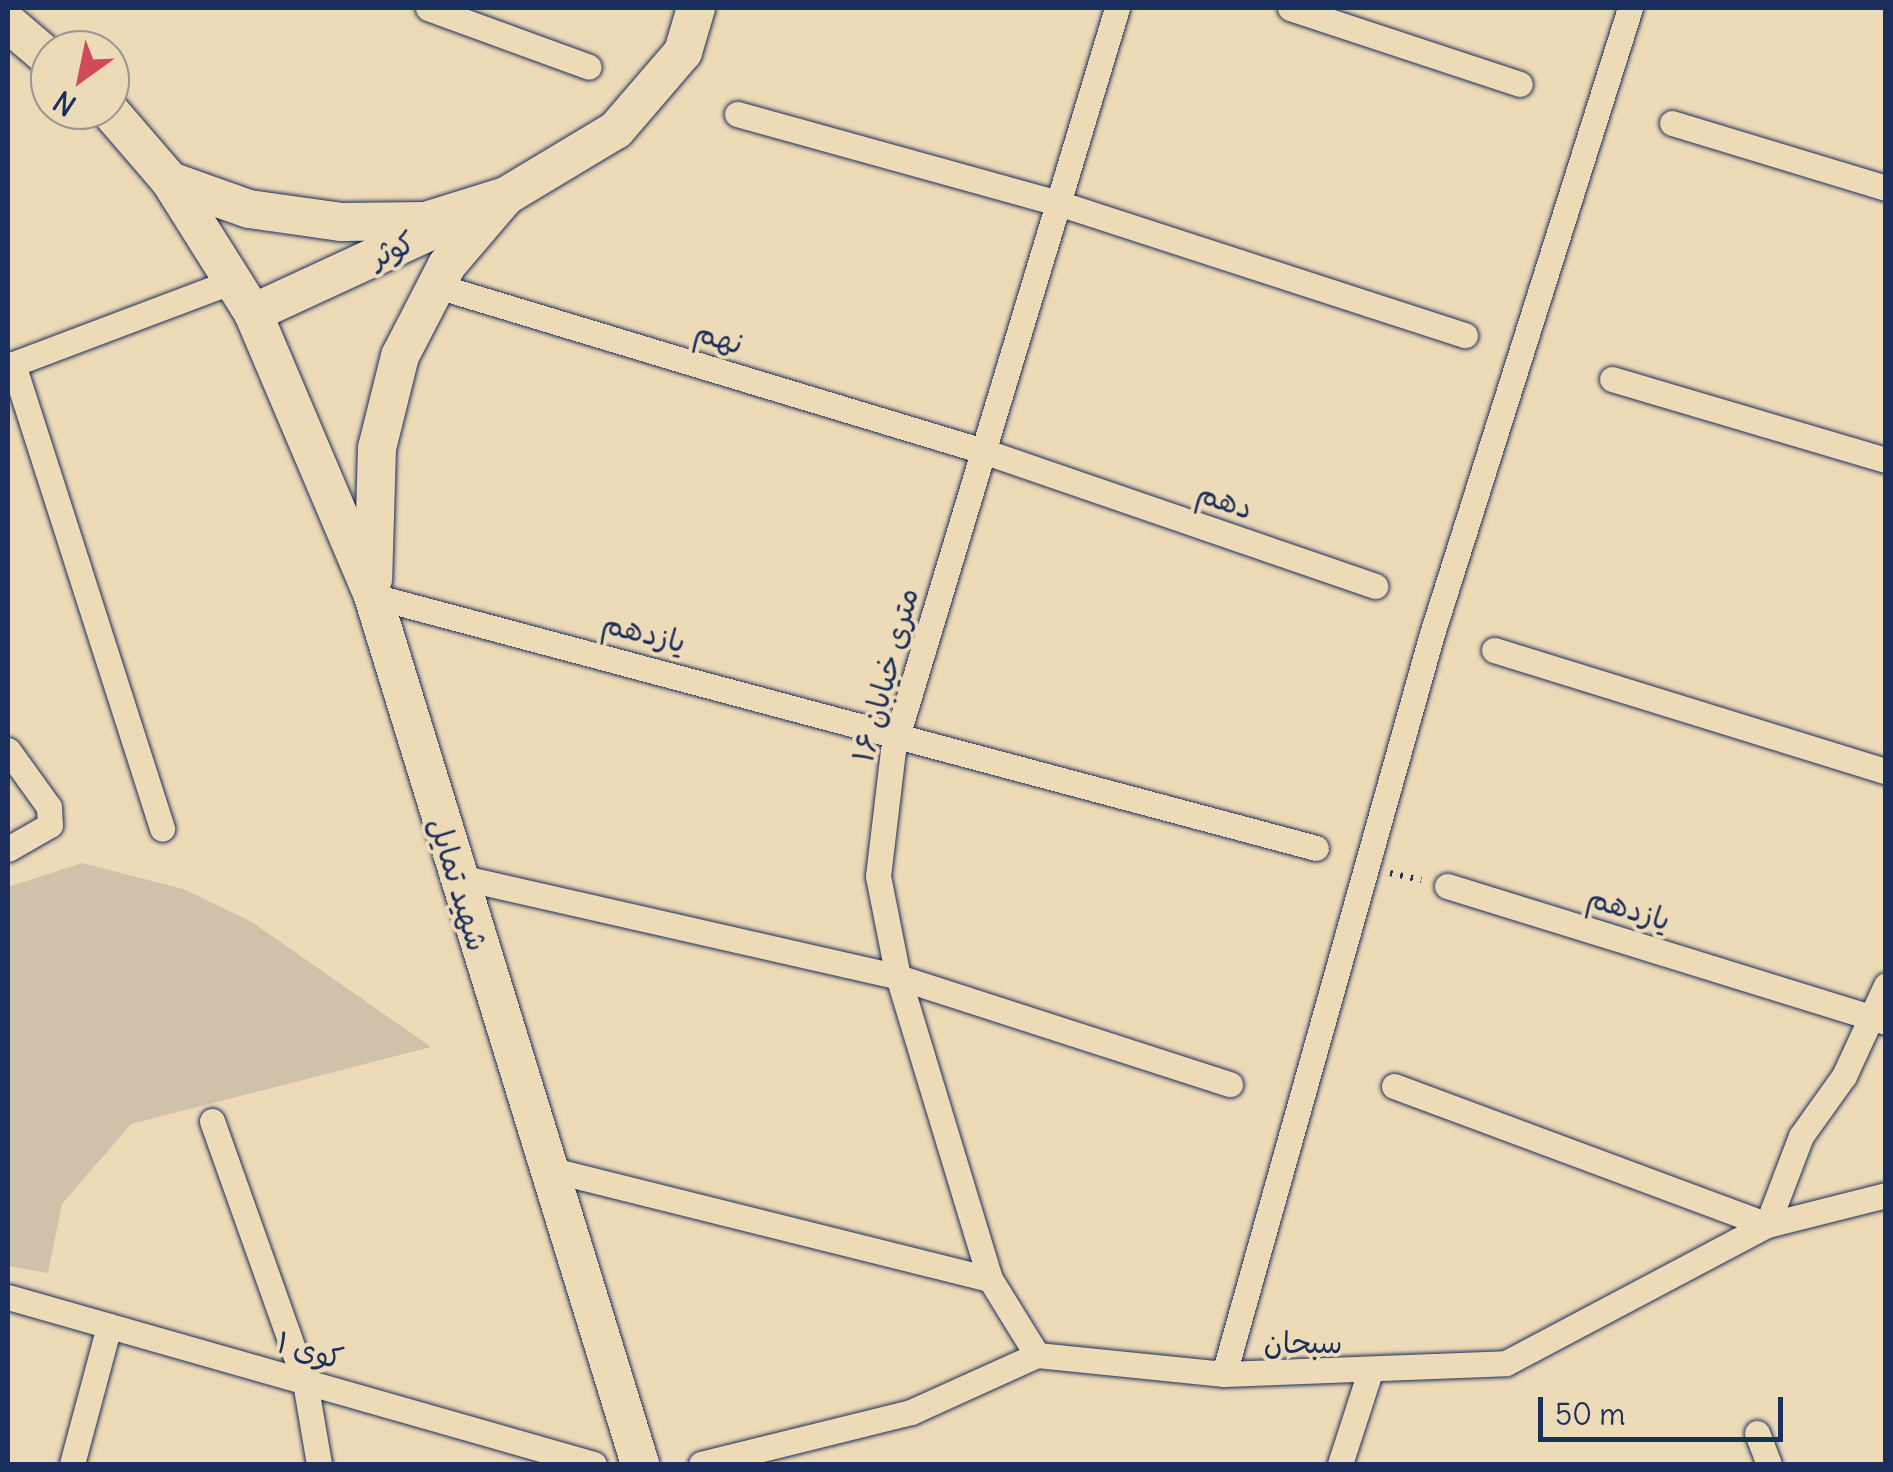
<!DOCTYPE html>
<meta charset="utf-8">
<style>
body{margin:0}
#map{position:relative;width:1893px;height:1472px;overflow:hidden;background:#eddab7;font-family:Delius,"Playpen Sans Arabic",sans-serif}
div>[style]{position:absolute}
.green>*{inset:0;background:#cfc1aa}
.path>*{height:6px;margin-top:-3px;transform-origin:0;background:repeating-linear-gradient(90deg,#1b2f5e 0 2.5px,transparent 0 10.5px)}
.roads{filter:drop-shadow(0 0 2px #1b2f5e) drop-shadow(0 0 2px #1b2f5e)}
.street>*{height:25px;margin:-12.5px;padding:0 12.5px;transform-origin:12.5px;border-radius:12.5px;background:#eddab7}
.secondary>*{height:38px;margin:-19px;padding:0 19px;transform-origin:19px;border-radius:19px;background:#eddab7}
span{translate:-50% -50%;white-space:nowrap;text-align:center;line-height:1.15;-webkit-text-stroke:8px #eddab7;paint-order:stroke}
.street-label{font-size:30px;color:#1b2f5e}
.frame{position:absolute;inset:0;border:10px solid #1b2f5e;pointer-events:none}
.north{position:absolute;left:30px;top:30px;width:100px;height:100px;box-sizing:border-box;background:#eddab7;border:2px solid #999693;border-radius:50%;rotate:213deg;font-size:28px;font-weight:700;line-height:40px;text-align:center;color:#1b2f5e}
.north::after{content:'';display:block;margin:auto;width:35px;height:45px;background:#d1495b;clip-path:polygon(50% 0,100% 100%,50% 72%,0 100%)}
.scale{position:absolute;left:1538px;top:1397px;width:245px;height:45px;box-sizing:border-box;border:5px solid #1b2f5e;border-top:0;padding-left:12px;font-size:30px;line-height:35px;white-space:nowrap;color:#1b2f5e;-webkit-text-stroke:8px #eddab7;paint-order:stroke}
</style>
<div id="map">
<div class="green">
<i style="clip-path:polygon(82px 863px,183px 889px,252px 922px,431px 1047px,131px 1124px,62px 1204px,48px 1273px,8px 1266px,8px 887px)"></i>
</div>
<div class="path">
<i style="left:1390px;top:873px;width:32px;rotate:13deg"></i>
</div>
<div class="roads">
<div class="street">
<i style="left:428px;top:8px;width:171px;rotate:20.1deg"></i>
<i style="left:1290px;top:8px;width:242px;rotate:18.3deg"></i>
<i style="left:737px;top:114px;width:333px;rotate:15.5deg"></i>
<i style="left:1058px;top:203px;width:428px;rotate:18deg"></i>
<i style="left:1672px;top:123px;width:224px;rotate:16.9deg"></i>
<i style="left:437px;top:286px;width:570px;rotate:16.81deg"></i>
<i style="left:983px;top:451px;width:415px;rotate:19deg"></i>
<i style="left:13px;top:364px;width:488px;rotate:72.2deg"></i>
<i style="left:8px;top:366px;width:241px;rotate:-20.7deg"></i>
<i style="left:1612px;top:379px;width:286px;rotate:16.5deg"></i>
<i style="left:373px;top:596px;width:976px;rotate:14.96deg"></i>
<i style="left:1494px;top:650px;width:410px;rotate:17.2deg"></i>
<i style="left:8px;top:750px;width:70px;rotate:54.3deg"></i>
<i style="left:49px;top:807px;width:18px;rotate:87deg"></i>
<i style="left:50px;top:825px;width:48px;rotate:150.3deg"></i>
<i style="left:455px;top:876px;width:454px;rotate:12.8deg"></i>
<i style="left:898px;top:977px;width:349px;rotate:17.9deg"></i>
<i style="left:1447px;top:886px;width:460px;rotate:17.2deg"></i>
<i style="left:1394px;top:1086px;width:398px;rotate:20.4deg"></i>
<i style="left:1767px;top:1225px;width:95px;rotate:-69.1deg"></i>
<i style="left:1801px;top:1136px;width:74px;rotate:-54.4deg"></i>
<i style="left:1844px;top:1076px;width:100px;rotate:-65.2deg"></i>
<i style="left:212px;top:1121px;width:277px;rotate:70.4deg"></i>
<i style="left:305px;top:1382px;width:83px;rotate:80.3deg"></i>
<i style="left:548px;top:1169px;width:455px;rotate:14deg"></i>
<i style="left:8px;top:1297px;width:609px;rotate:15.91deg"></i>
<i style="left:1037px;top:1355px;width:89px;rotate:-121.7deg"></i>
<i style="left:990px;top:1279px;width:316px;rotate:-106.9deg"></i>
<i style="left:898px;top:977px;width:103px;rotate:-101.2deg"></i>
<i style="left:878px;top:876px;width:127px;rotate:-83.2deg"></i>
<i style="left:893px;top:750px;width:775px;rotate:-73.2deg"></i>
<i style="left:1224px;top:1374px;width:766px;rotate:-74.31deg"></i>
<i style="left:1431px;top:637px;width:660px;rotate:-72.44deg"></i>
<i style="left:1757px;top:1433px;width:33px;rotate:69deg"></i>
<i style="left:72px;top:1464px;width:143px;rotate:-75deg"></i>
<i style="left:701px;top:1464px;width:216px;rotate:-13.9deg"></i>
<i style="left:911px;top:1412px;width:138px;rotate:-24.3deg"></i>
<i style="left:1037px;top:1355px;width:188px;rotate:5.8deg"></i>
<i style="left:1224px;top:1374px;width:282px;rotate:-2.2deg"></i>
<i style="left:1506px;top:1363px;width:295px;rotate:-27.9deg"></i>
<i style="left:1767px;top:1225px;width:123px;rotate:-14.1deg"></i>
<i style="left:1340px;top:1464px;width:94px;rotate:-72deg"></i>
</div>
<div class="secondary">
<i style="left:8px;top:23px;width:55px;rotate:40.6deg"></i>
<i style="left:109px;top:110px;width:94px;rotate:49.3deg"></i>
<i style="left:170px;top:181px;width:156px;rotate:57.8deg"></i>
<i style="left:253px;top:313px;width:307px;rotate:67deg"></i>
<i style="left:373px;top:596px;width:908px;rotate:72.9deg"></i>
<i style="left:170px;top:181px;width:84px;rotate:19.5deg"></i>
<i style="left:249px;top:209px;width:94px;rotate:8deg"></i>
<i style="left:342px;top:222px;width:84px;rotate:-0.7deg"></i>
<i style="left:426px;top:221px;width:84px;rotate:-17.4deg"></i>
<i style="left:506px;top:196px;width:91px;rotate:130.5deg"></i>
<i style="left:447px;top:265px;width:102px;rotate:117.3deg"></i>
<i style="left:400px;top:356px;width:95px;rotate:104deg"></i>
<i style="left:377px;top:448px;width:131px;rotate:91.7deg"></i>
<i style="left:253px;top:313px;width:279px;rotate:-24.8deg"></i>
<i style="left:506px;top:196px;width:128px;rotate:-31deg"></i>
<i style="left:616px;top:130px;width:103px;rotate:-49.3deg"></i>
<i style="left:683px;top:52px;width:46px;rotate:-73.5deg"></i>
</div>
</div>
<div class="street-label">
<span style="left:392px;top:249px;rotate:-25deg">کوثر</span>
<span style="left:719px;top:337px;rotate:17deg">نهم</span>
<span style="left:1225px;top:500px;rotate:19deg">دهم</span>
<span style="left:644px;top:632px;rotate:14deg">یازدهم</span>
<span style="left:885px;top:675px;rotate:-75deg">۱۶ متری خیابان</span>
<span style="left:459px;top:884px;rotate:73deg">شهید تمایل</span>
<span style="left:1629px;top:908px;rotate:17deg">یازدهم</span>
<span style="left:1303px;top:1342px">سبحان</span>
<span style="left:310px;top:1350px;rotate:16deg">کوی ۱</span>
</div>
<div class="frame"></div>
<div class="north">N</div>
<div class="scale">50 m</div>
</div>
